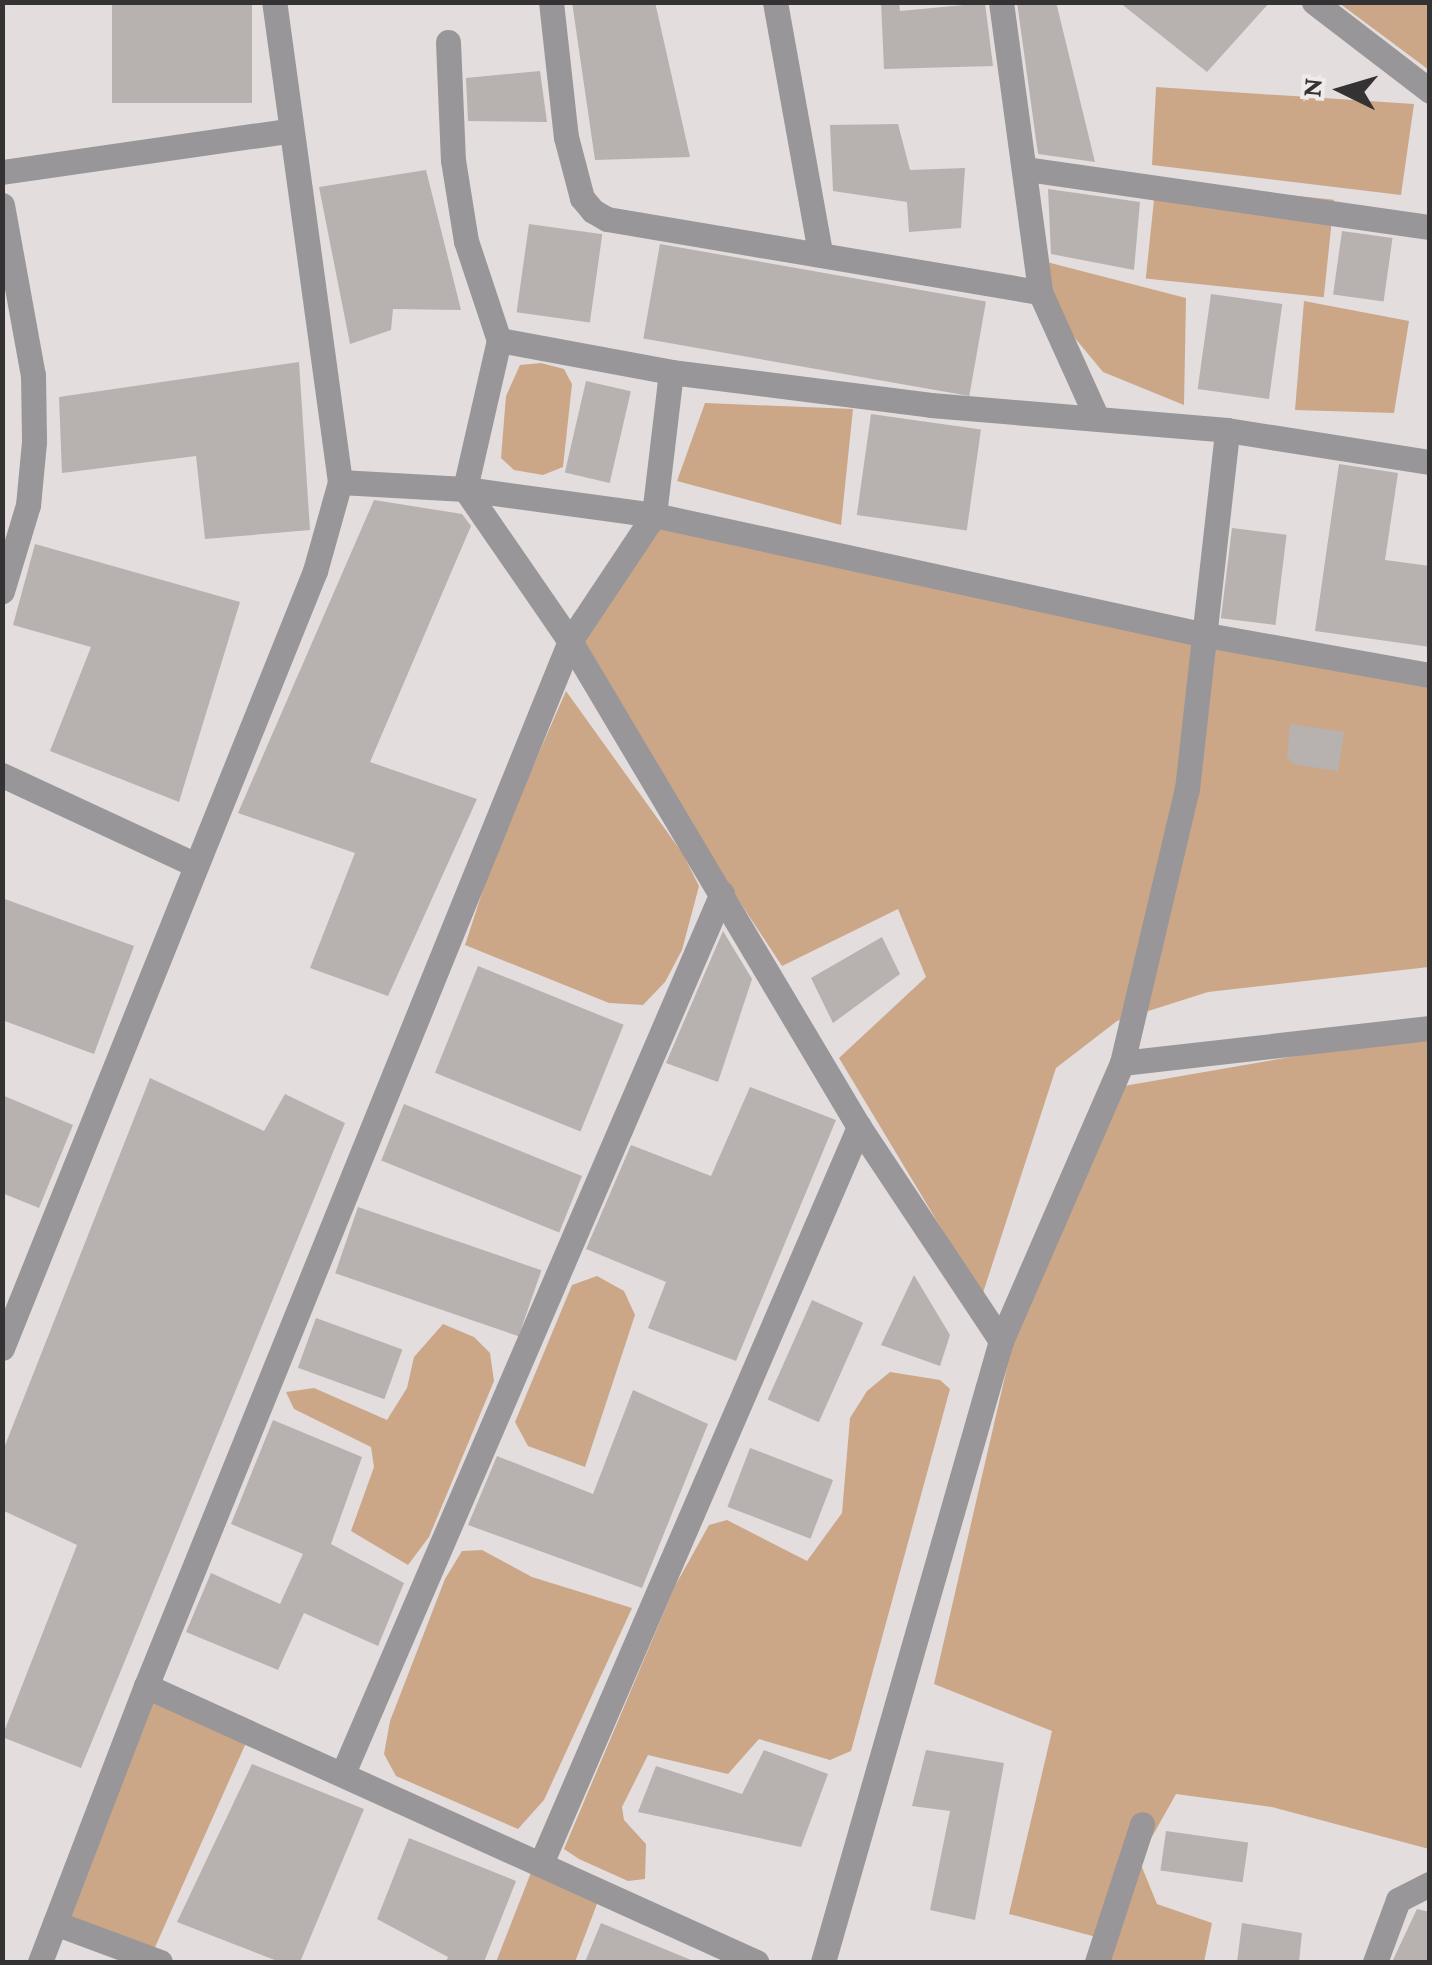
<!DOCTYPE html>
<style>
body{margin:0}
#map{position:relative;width:1432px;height:1965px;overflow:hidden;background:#e3ddde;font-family:"Crimson Pro",serif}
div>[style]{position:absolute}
.green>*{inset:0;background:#cba788;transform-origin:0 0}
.building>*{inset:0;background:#b7b2b0;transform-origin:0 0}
.minor>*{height:25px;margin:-12.5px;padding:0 12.5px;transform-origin:12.5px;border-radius:12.5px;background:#989698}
span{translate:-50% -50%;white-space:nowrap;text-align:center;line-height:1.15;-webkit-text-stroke:10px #f0eaeb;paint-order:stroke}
.frame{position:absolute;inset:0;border:5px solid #353233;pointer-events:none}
.north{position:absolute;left:1292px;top:40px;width:100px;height:100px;-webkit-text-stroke:8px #f0eaeb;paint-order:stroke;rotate:275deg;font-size:28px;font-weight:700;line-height:40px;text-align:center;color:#353233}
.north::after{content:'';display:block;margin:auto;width:35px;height:45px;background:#353233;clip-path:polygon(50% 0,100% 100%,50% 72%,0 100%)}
</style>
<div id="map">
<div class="green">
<i style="clip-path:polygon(1339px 3px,1429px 3px,1429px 70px)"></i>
<i style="clip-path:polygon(1156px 87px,1414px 104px,1401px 195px,1152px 165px)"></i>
<i style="left:1156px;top:181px;width:179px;height:98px;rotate:6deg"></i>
<i style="clip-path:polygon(1039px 260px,1186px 298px,1184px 405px,1103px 372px,1055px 314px)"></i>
<i style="clip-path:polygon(1304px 301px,1409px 321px,1394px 413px,1295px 410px)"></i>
<i style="clip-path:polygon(541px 363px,564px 369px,572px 384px,563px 467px,543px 475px,514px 470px,501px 458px,506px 396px,520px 365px)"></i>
<i style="clip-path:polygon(705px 403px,853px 409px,841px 525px,677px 481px)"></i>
<i style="clip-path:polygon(649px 521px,1429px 685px,1429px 967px,1208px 992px,1117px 1021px,1056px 1068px,982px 1296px,839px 1058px,926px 977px,898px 909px,782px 966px,576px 654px)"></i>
<i style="clip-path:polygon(566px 691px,683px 854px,699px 886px,682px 950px,665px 982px,643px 1005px,609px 1003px,465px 945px,495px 853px)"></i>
<i style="clip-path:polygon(1429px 1033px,1429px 1849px,1272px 1807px,1176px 1794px,1139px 1860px,1157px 1904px,1212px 1923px,1204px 1962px,1097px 1962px,1104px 1939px,1009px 1914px,1052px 1731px,934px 1684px,1018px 1320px,1118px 1087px)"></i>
<i style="clip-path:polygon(597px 1276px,624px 1291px,635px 1315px,585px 1467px,528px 1446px,515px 1422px,572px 1285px)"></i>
<i style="clip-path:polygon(443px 1324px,474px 1337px,490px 1353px,494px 1381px,429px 1537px,408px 1565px,351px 1531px,374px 1467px,371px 1447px,294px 1409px,286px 1392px,314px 1388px,387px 1420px,407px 1388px,414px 1357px)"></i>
<i style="clip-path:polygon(890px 1372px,940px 1380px,950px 1389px,851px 1751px,830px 1760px,759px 1739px,728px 1774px,648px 1755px,622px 1807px,624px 1820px,646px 1844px,645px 1879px,628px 1881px,579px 1859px,564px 1849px,675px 1586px,709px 1525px,727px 1520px,807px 1561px,842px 1513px,850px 1418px,867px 1391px)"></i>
<i style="clip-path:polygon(482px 1550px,532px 1577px,632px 1608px,544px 1800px,518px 1829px,396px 1776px,384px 1754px,390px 1721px,445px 1579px,462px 1551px)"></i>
<i style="left:151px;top:1698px;width:105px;height:235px;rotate:24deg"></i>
<i style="clip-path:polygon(532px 1870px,600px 1896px,575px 1962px,496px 1962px)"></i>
</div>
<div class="building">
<i style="left:112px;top:2px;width:140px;height:101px"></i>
<i style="clip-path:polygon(572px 2px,655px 2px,690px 157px,595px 160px)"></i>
<i style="clip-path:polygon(881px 2px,899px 2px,900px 11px,985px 3px,993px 66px,884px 69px)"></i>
<i style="clip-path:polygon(1017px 2px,1056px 2px,1095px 162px,1038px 154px)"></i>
<i style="clip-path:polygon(1119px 2px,1270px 2px,1207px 72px)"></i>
<i style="clip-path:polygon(540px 71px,547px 122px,468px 121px,466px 78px)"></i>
<i style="clip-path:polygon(898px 124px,910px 170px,965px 168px,961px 228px,909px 232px,907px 202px,833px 191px,830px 125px)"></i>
<i style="clip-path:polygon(426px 170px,461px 310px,393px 309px,391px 330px,350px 344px,319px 187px)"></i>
<i style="clip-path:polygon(1048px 189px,1140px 202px,1134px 270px,1051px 254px)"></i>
<i style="left:529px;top:224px;width:74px;height:89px;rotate:8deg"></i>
<i style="left:1342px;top:231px;width:51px;height:64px;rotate:8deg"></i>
<i style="left:660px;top:244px;width:331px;height:96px;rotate:10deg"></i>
<i style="left:1211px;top:294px;width:72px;height:96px;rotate:8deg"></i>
<i style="clip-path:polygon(299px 362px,310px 530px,205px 539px,196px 456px,62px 473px,59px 397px)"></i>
<i style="left:586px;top:381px;width:46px;height:94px;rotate:13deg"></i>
<i style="left:871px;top:414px;width:111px;height:102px;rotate:8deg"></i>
<i style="clip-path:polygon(1339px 464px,1398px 473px,1385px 560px,1430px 566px,1430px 647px,1315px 631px)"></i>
<i style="clip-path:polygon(374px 500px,462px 514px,471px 526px,370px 762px,477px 799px,388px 996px,310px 968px,355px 853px,238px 813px)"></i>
<i style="left:1232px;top:528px;width:55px;height:91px;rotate:7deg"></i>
<i style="clip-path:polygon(35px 544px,240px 602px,179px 802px,50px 751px,91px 647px,13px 625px)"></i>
<i style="clip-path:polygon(1290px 724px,1344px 732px,1338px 771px,1293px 764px,1287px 756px)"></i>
<i style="clip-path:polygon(2px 898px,134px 946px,94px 1054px,2px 1020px)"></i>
<i style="clip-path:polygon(723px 931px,752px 979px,718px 1082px,666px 1063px)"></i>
<i style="clip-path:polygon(882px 937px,900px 974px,833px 1023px,811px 978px)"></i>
<i style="left:478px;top:966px;width:157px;height:115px;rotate:22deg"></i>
<i style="clip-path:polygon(150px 1078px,264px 1131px,285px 1094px,345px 1123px,81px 1768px,2px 1737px,77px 1545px,2px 1510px,2px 1453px)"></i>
<i style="clip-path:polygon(750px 1087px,836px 1120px,736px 1361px,648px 1328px,666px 1282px,586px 1249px,631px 1145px,711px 1176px)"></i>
<i style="clip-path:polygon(2px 1095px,73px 1125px,39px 1208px,2px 1193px)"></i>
<i style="left:404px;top:1104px;width:192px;height:61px;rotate:22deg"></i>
<i style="left:358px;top:1207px;width:194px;height:70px;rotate:19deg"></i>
<i style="clip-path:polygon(914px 1275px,950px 1335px,940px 1366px,881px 1345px)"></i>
<i style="left:812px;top:1300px;width:56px;height:109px;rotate:24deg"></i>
<i style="left:316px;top:1318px;width:92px;height:53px;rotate:20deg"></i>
<i style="clip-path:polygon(633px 1390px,708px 1424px,642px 1588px,468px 1525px,497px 1456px,593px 1494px)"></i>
<i style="clip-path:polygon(273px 1420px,362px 1457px,331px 1544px,404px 1583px,378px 1646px,304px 1613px,278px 1670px,186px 1632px,211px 1573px,280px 1604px,303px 1554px,231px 1524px)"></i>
<i style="left:750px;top:1448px;width:89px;height:63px;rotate:21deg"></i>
<i style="clip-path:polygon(764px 1750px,828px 1774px,801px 1847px,638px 1812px,656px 1766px,742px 1794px)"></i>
<i style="clip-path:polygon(926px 1750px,1004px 1763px,975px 1920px,930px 1910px,950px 1811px,912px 1806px)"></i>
<i style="clip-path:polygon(252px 1764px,364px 1809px,300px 1962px,280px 1962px,177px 1922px)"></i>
<i style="left:1166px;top:1831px;width:83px;height:40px;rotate:8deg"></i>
<i style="clip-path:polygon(409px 1838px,516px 1881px,484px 1962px,446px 1962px,448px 1957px,377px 1919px)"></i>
<i style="clip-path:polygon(1417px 1909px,1430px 1912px,1430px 1962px,1392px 1962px)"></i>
<i style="clip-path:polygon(601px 1923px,696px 1962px,585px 1962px)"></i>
<i style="clip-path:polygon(1242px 1923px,1302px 1933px,1299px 1962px,1237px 1962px)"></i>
</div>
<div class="minor">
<i style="left:551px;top:2px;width:136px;rotate:83.7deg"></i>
<i style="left:566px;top:137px;width:63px;rotate:75.3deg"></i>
<i style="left:582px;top:198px;width:17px;rotate:50deg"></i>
<i style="left:593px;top:211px;width:16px;rotate:30deg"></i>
<i style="left:607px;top:219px;width:439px;rotate:9.6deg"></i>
<i style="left:775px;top:2px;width:254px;rotate:79.8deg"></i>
<i style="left:1001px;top:2px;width:293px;rotate:82.3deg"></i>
<i style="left:1040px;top:292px;width:136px;rotate:65.7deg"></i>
<i style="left:1314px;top:2px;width:146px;rotate:37.5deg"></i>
<i style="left:448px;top:42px;width:118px;rotate:87.6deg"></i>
<i style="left:453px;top:160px;width:82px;rotate:80.9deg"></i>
<i style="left:466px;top:241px;width:104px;rotate:71.6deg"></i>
<i style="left:499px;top:340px;width:175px;rotate:10.5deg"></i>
<i style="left:671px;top:372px;width:262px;rotate:7.2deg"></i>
<i style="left:931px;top:405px;width:297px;rotate:4.8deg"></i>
<i style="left:1227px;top:430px;width:206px;rotate:9deg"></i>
<i style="left:1026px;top:169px;width:408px;rotate:8.2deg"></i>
<i style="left:2px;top:172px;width:289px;rotate:-8.2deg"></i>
<i style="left:2px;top:205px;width:173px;rotate:79.7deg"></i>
<i style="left:33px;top:375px;width:67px;rotate:89.1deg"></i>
<i style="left:34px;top:442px;width:63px;rotate:95.4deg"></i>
<i style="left:28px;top:505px;width:90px;rotate:106.8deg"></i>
<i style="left:499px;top:340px;width:153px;rotate:102.9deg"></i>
<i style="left:465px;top:489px;width:185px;rotate:55.4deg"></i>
<i style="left:570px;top:641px;width:565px;rotate:59.26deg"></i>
<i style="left:859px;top:1127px;width:257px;rotate:56.4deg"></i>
<i style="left:671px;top:372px;width:144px;rotate:96.8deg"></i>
<i style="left:654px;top:515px;width:151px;rotate:123.7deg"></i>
<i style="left:570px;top:641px;width:1128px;rotate:112.08deg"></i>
<i style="left:146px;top:1686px;width:670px;rotate:24.34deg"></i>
<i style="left:340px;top:482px;width:125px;rotate:3.2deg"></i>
<i style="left:465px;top:489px;width:191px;rotate:7.8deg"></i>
<i style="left:654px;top:515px;width:560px;rotate:12.27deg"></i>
<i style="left:1201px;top:634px;width:233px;rotate:10.2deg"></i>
<i style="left:2px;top:775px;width:214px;rotate:24.9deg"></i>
<i style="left:1122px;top:1063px;width:310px;rotate:-6.5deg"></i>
<i style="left:2px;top:1348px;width:838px;rotate:-68.06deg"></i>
<i style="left:315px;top:571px;width:92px;rotate:-74.3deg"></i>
<i style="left:340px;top:482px;width:485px;rotate:-97.8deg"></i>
<i style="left:343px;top:1773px;width:958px;rotate:-66.7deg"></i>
<i style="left:542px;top:1861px;width:800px;rotate:-66.64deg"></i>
<i style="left:55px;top:1923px;width:112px;rotate:20.4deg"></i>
<i style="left:40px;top:1962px;width:296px;rotate:-69deg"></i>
<i style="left:823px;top:1962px;width:646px;rotate:-74.01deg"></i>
<i style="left:1001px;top:1341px;width:303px;rotate:-66.5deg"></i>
<i style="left:1122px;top:1063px;width:282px;rotate:-76.7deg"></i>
<i style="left:1187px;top:789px;width:361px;rotate:-83.6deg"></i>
<i style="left:1097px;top:1962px;width:145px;rotate:-71.9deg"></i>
<i style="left:1375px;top:1962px;width:66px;rotate:-69.6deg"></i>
<i style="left:1398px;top:1900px;width:36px;rotate:-27deg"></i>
</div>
<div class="frame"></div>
<div class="north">N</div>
</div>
